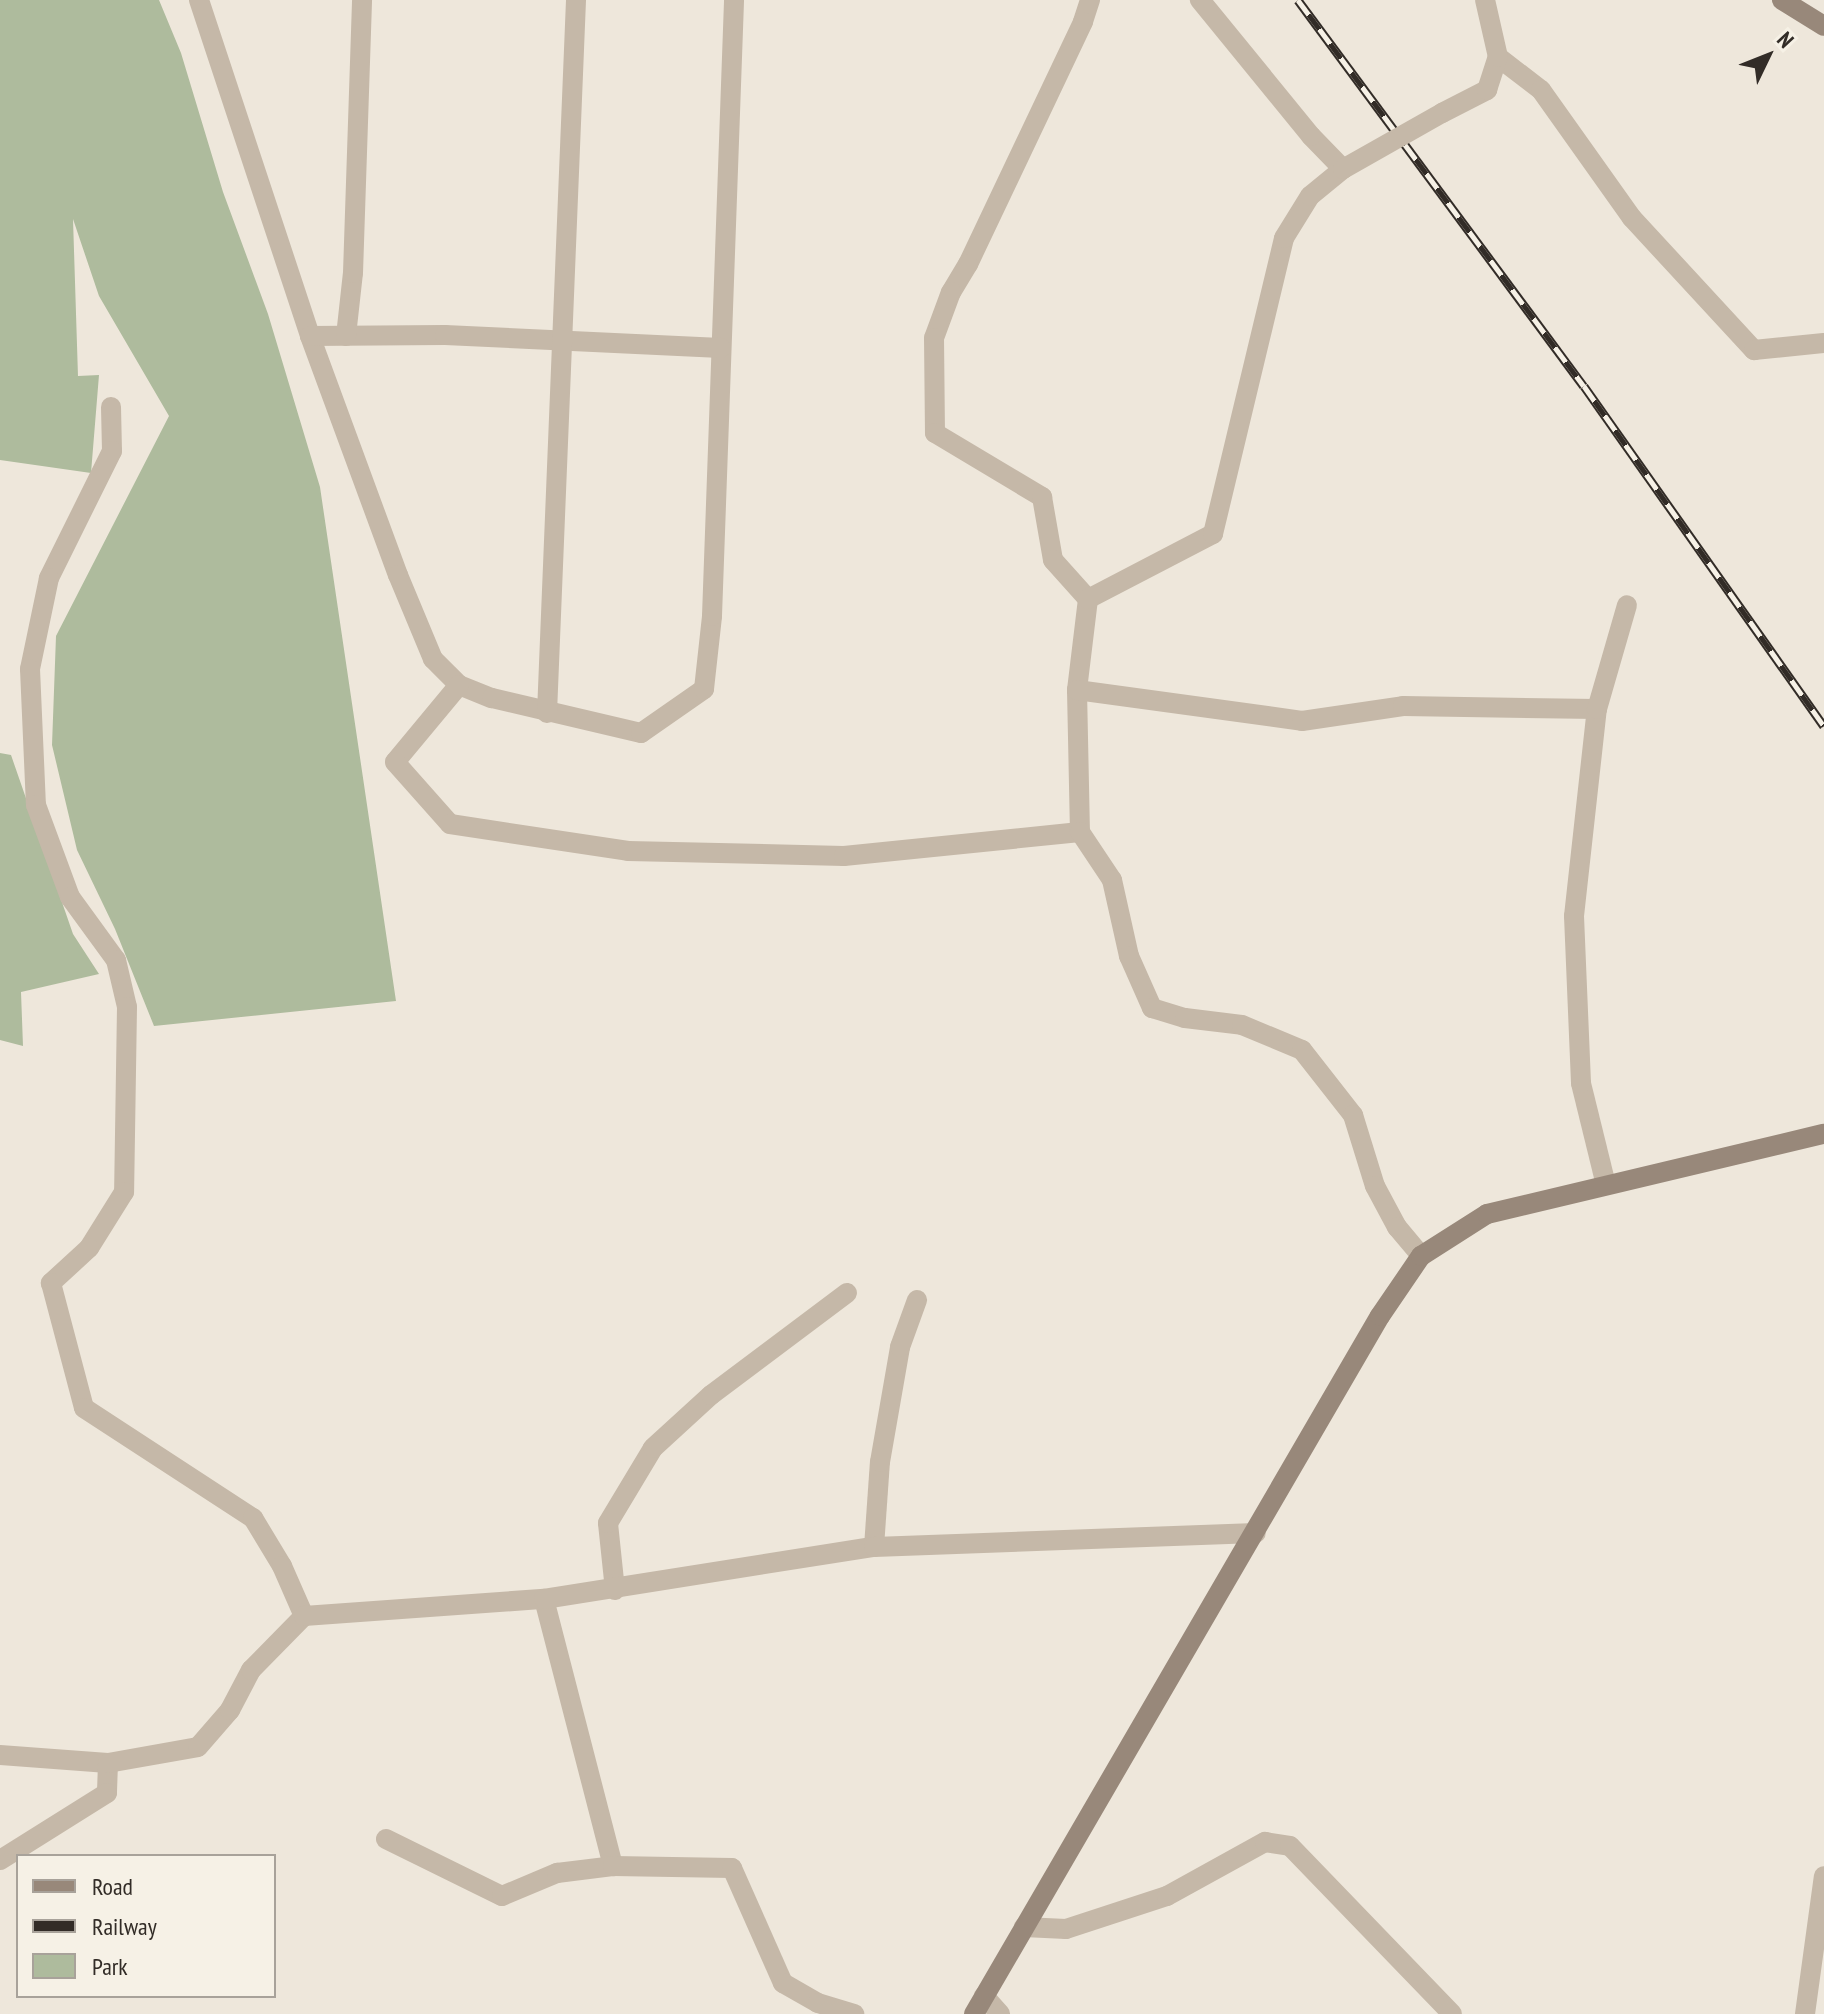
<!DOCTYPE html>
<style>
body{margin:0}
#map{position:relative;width:1824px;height:2014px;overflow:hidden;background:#eee7db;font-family:"PT Sans Narrow",sans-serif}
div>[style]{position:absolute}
.green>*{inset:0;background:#aebb9d}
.lane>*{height:20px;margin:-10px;padding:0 10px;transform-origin:10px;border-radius:10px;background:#c5b8a8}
.street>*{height:20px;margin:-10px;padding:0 10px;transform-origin:10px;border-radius:10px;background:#c5b8a8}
.secondary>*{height:20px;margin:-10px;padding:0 10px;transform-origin:10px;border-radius:10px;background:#98887a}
.rail>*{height:9px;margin-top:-4.5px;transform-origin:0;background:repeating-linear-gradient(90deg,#f6f1e6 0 18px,#322c27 0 36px);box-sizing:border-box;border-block:2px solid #322c27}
.street-bridge>*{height:20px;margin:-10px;padding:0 10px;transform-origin:10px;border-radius:10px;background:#c5b8a8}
span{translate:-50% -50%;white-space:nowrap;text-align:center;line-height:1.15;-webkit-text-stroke:8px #f6f1e6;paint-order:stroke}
.legend{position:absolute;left:16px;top:1854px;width:260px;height:144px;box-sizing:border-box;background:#f6f1e6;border:2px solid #a8a29a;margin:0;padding:10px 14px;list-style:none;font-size:24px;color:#322c27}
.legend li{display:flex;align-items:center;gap:16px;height:40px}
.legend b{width:40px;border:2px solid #a8a29a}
.north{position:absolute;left:1728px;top:16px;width:80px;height:80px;-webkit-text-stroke:6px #f6f1e6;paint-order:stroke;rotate:47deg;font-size:22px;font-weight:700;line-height:32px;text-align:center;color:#322c27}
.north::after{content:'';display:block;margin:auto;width:28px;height:36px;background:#322c27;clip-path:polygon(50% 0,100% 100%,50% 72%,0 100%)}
</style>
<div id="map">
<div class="green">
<i style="clip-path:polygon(0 0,159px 0,181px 53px,223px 192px,268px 314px,320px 487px,396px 1001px,154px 1026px,115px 929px,77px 850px,52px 745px,56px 636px,169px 416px,99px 296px,73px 219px,78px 376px,99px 375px,91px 473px,0 460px)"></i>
<i style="clip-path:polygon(0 753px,11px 755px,73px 934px,99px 974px,21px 992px,23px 1046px,0 1040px)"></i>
</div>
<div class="lane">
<i style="left:199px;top:0;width:354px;rotate:71.7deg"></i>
<i style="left:310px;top:336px;width:255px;rotate:69.8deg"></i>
<i style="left:398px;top:575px;width:91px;rotate:67.4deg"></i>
<i style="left:433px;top:659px;width:37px;rotate:45deg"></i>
<i style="left:459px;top:685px;width:35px;rotate:22deg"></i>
<i style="left:492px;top:698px;width:153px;rotate:13.2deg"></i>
<i style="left:641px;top:733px;width:77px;rotate:-34.9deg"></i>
<i style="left:704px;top:689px;width:73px;rotate:-83.7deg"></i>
<i style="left:712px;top:616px;width:616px;rotate:-87.95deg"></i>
<i style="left:310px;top:336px;width:135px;rotate:-0.4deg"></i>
<i style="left:445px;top:335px;width:276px;rotate:2.7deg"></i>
<i style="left:346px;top:336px;width:63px;rotate:-83.7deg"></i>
<i style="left:353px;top:273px;width:273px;rotate:-88.1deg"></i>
<i style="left:459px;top:685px;width:100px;rotate:129.7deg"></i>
<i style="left:395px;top:762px;width:83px;rotate:48.4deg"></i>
<i style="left:450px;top:824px;width:180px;rotate:8.6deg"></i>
<i style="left:628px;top:851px;width:216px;rotate:1.3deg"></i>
<i style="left:844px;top:856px;width:237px;rotate:-5.8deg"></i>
<i style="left:547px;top:713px;width:714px;rotate:-87.67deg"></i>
</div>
<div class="street">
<i style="left:1090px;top:0;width:23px;rotate:108deg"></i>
<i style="left:1083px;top:22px;width:268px;rotate:115.4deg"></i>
<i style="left:968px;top:264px;width:33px;rotate:121deg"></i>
<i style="left:951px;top:292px;width:49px;rotate:110.3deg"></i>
<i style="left:934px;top:338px;width:95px;rotate:89.4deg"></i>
<i style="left:935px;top:433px;width:125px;rotate:30.9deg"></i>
<i style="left:1042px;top:497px;width:64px;rotate:80.1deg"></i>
<i style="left:1053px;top:560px;width:52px;rotate:48.1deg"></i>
<i style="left:1088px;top:599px;width:92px;rotate:96.9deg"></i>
<i style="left:1077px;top:690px;width:142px;rotate:88.8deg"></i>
<i style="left:1080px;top:832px;width:58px;rotate:56.3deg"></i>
<i style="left:1112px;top:880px;width:78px;rotate:77.4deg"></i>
<i style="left:1129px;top:956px;width:57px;rotate:66.1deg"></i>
<i style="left:1152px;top:1008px;width:34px;rotate:17deg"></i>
<i style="left:1185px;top:1018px;width:57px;rotate:7deg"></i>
<i style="left:1242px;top:1025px;width:65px;rotate:22.6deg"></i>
<i style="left:1302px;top:1050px;width:83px;rotate:51.9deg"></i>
<i style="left:1353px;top:1115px;width:74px;rotate:72.8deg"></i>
<i style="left:1375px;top:1186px;width:47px;rotate:61.8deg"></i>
<i style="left:1397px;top:1227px;width:38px;rotate:50deg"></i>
<i style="left:1498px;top:57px;width:54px;rotate:37.5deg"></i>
<i style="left:1541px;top:90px;width:157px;rotate:54.6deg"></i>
<i style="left:1632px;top:218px;width:180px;rotate:47.3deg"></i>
<i style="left:1754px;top:350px;width:70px;rotate:-5.7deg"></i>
<i style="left:1442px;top:113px;width:51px;rotate:-27.1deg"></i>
<i style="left:1487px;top:90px;width:35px;rotate:-72deg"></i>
<i style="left:1498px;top:57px;width:58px;rotate:-102.8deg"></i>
<i style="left:111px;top:407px;width:44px;rotate:88.7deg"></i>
<i style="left:112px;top:451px;width:142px;rotate:116.4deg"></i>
<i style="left:49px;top:578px;width:93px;rotate:101.8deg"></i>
<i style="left:30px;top:669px;width:136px;rotate:87.5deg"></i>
<i style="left:36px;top:805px;width:98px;rotate:69.7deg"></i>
<i style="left:70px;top:897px;width:78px;rotate:53.9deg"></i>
<i style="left:116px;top:960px;width:48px;rotate:76.8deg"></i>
<i style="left:127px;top:1007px;width:185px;rotate:90.9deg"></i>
<i style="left:124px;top:1192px;width:66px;rotate:122deg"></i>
<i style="left:89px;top:1248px;width:52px;rotate:137.4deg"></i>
<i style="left:51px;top:1283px;width:129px;rotate:75.2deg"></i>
<i style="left:84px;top:1408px;width:202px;rotate:33.1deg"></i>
<i style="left:253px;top:1518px;width:56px;rotate:58.9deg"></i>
<i style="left:282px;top:1566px;width:55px;rotate:66.3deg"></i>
<i style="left:1088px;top:599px;width:141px;rotate:-27.5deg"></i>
<i style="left:1213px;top:534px;width:304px;rotate:-76.5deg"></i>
<i style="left:1284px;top:238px;width:49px;rotate:-58.2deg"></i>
<i style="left:1310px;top:196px;width:43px;rotate:-39.3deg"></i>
<i style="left:1343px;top:169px;width:46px;rotate:-134.1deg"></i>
<i style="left:1311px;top:136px;width:176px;rotate:-129.2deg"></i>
<i style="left:1077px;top:690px;width:227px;rotate:7.8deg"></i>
<i style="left:1302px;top:721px;width:102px;rotate:-8.4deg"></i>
<i style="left:1403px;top:706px;width:194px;rotate:0.9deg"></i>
<i style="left:1606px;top:1185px;width:105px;rotate:-103.8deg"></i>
<i style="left:1581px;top:1083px;width:167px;rotate:-92.4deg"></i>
<i style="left:1574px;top:916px;width:208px;rotate:-83.7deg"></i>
<i style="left:1597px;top:709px;width:108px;rotate:-73.9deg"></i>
<i style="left:874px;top:1547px;width:85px;rotate:-86deg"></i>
<i style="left:880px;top:1462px;width:117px;rotate:-80.1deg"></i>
<i style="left:900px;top:1347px;width:50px;rotate:-70.1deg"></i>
<i style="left:615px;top:1590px;width:67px;rotate:-96deg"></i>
<i style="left:608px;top:1523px;width:87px;rotate:-59deg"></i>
<i style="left:653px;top:1448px;width:79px;rotate:-42.4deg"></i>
<i style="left:711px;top:1395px;width:170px;rotate:-36.9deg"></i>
<i style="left:544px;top:1599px;width:276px;rotate:75.5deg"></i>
<i style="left:0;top:1755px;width:108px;rotate:4.2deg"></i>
<i style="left:108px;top:1763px;width:30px;rotate:92deg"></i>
<i style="left:107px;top:1793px;width:126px;rotate:147.9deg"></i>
<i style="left:108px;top:1763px;width:91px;rotate:-10.1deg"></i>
<i style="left:198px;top:1747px;width:49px;rotate:-49.1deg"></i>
<i style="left:230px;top:1710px;width:45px;rotate:-62.3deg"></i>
<i style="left:251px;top:1670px;width:76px;rotate:-45.5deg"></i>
<i style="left:304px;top:1616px;width:241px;rotate:-4.1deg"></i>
<i style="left:544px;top:1599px;width:334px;rotate:-9deg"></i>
<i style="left:874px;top:1547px;width:382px;rotate:-2.1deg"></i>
<i style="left:386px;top:1839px;width:129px;rotate:26.2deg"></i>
<i style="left:502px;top:1896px;width:60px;rotate:-22.7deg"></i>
<i style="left:557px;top:1873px;width:56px;rotate:-7.1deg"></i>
<i style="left:613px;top:1866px;width:119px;rotate:1deg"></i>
<i style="left:732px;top:1868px;width:126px;rotate:66.1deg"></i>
<i style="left:783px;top:1983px;width:40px;rotate:29.7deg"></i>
<i style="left:818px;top:2003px;width:38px;rotate:17deg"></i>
<i style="left:1024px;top:1927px;width:42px;rotate:2.7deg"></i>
<i style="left:1066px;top:1929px;width:106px;rotate:-18.1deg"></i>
<i style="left:1167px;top:1896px;width:112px;rotate:-28.9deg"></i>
<i style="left:1265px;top:1842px;width:25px;rotate:9deg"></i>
<i style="left:1290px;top:1846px;width:233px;rotate:46deg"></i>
<i style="left:984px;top:1996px;width:24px;rotate:48deg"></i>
<i style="left:1805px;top:2014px;width:139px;rotate:-82.2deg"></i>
</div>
<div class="secondary">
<i style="left:1782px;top:0;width:49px;rotate:31.8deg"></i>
<i style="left:974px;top:2014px;width:807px;rotate:-59.82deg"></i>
<i style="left:1380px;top:1316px;width:73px;rotate:-55.7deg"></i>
<i style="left:1421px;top:1256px;width:78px;rotate:-32.5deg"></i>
<i style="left:1487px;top:1214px;width:346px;rotate:-13.4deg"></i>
</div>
<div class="rail">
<i style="left:1298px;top:0;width:480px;rotate:53.5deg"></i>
<i style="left:1584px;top:386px;width:416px;rotate:54.8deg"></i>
</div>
<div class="street-bridge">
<i style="left:1343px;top:169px;width:114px;rotate:-29.5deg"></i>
</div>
<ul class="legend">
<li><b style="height:10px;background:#98887a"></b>Road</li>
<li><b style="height:10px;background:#322c27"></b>Railway</li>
<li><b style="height:22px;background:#aebb9d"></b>Park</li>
</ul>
<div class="north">N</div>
</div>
